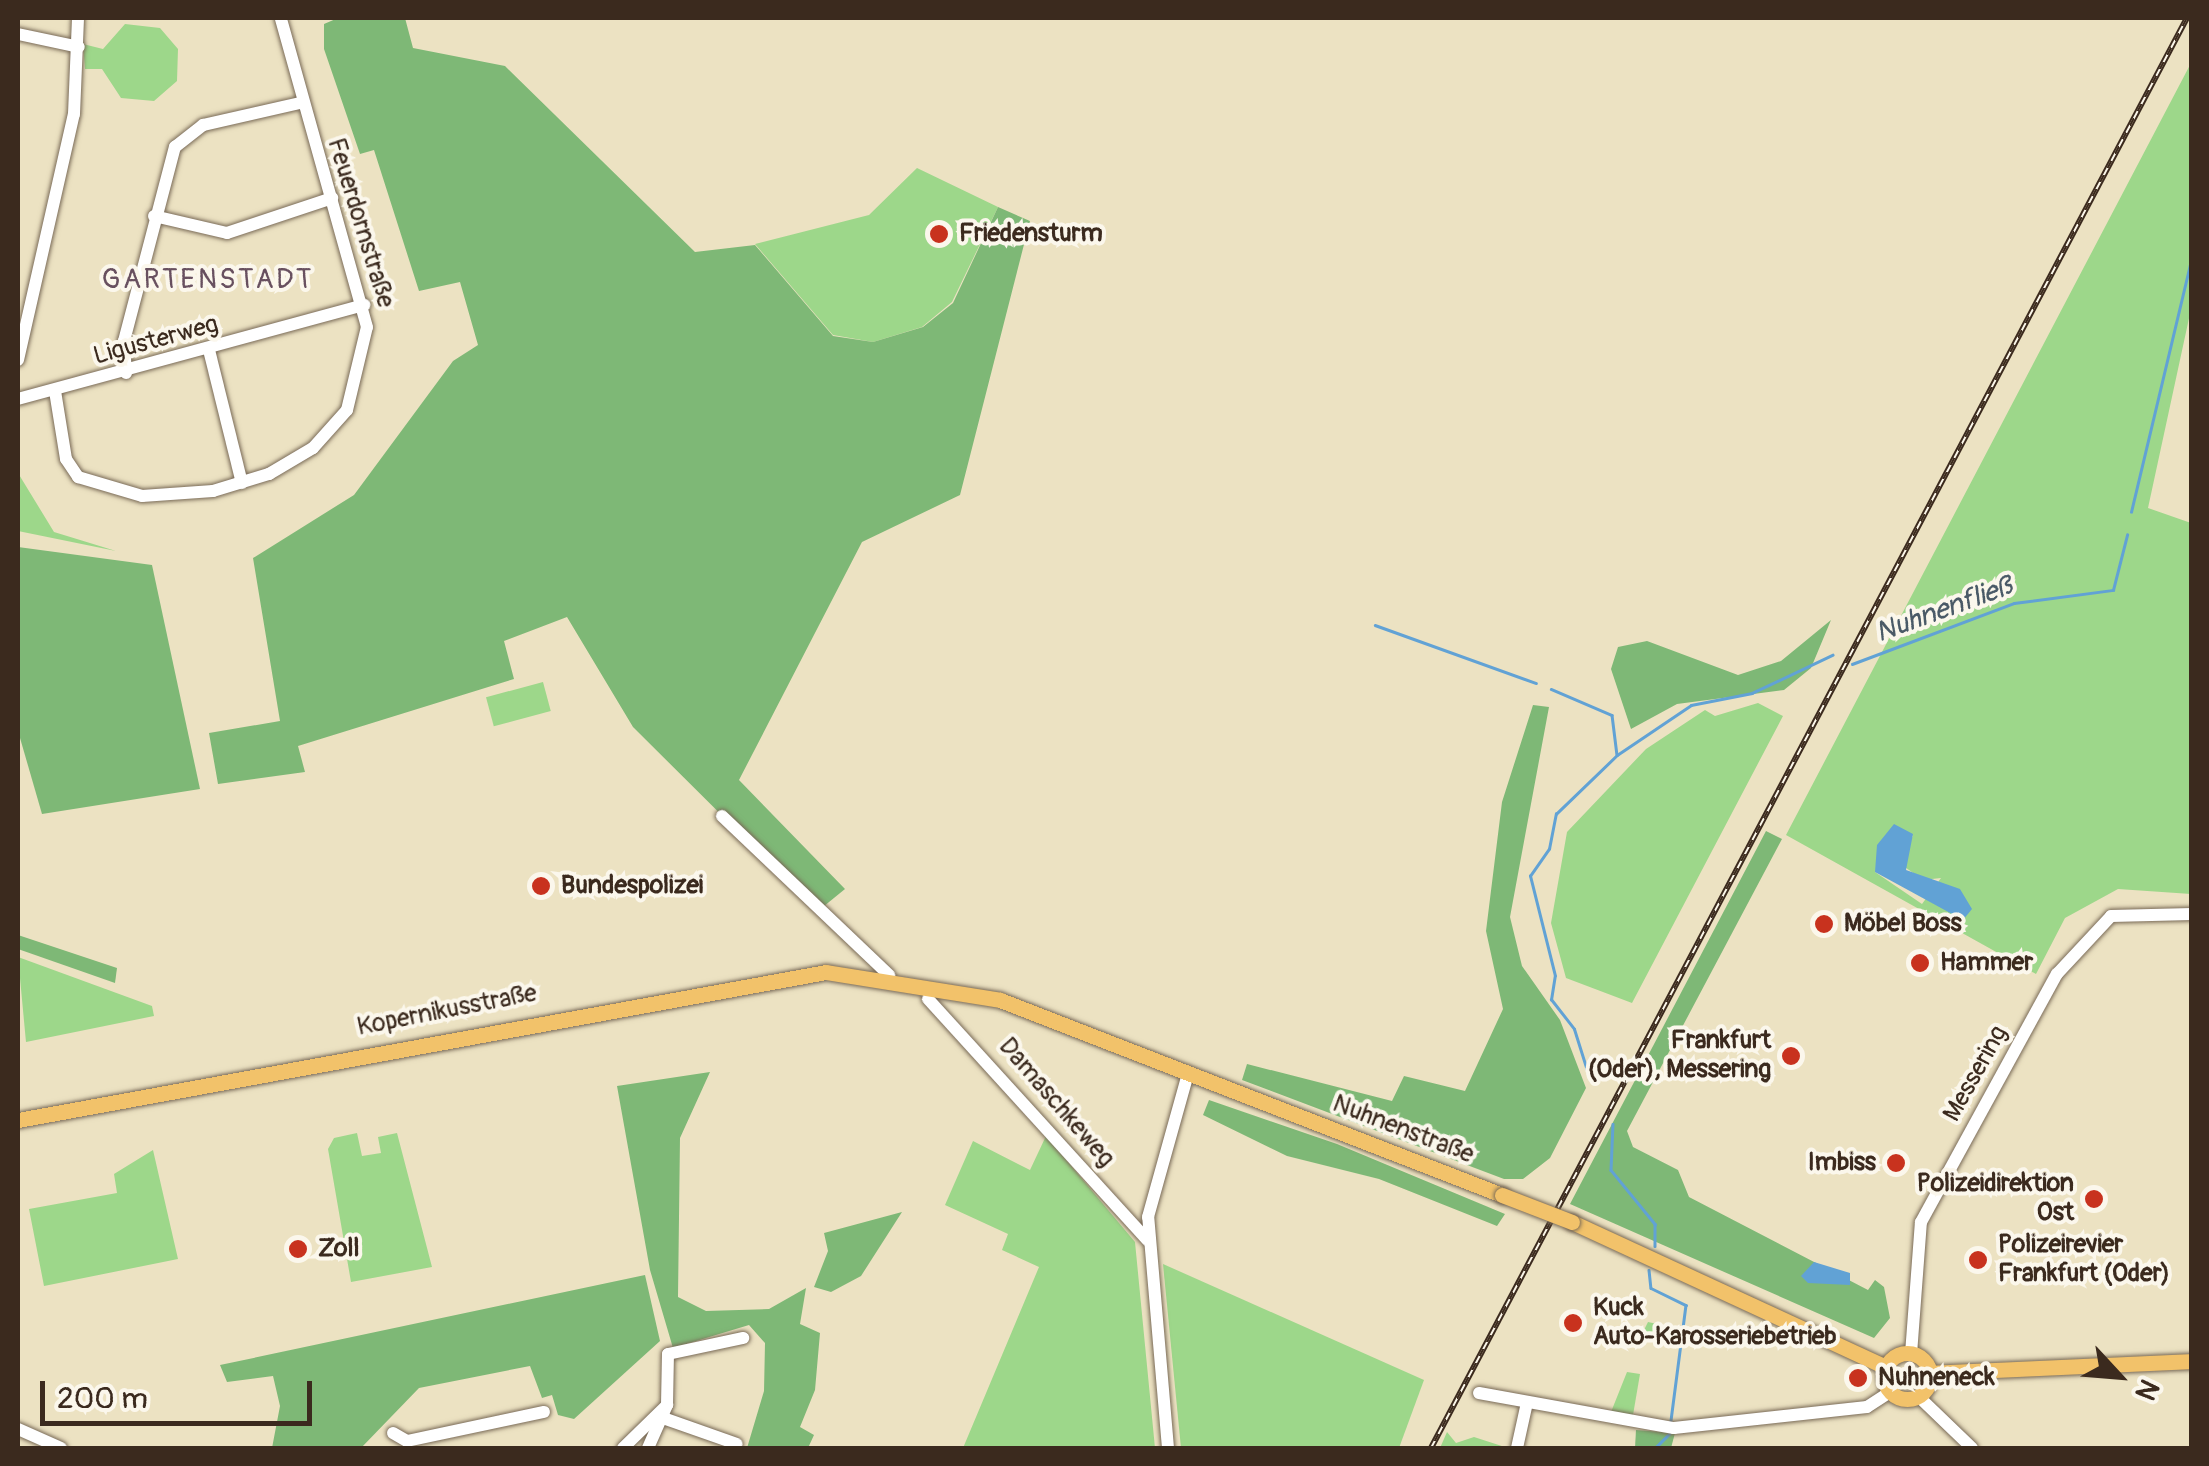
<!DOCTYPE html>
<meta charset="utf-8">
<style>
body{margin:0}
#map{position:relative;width:2209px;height:1466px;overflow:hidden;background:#ece2c2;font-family:Pangolin,sans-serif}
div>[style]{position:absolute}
.green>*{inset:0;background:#9dd78a;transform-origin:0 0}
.forest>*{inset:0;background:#7eb876}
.water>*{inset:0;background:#61a2d5}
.stream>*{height:2.5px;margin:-1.25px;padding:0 1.25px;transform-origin:1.25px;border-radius:1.25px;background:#61a2d5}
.roads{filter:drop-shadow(0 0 2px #796a57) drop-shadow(0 0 2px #796a57)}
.minor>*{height:12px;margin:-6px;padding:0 6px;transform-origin:6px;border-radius:6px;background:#fff}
.major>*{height:15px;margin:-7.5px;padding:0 7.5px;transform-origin:7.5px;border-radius:7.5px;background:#f2c26a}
.major>.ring{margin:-7.5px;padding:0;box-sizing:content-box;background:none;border:15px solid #f2c26a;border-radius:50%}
.rail>*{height:6px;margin-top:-3px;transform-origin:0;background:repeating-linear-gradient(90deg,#fbf7ec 0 8px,#3b2a1e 0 16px);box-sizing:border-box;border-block:2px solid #3b2a1e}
.bridges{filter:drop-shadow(0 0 2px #796a57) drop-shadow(0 0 2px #796a57)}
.major-bridge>*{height:15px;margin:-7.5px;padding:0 7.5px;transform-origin:7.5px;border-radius:7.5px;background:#f2c26a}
.dots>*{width:28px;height:28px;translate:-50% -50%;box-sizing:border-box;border:5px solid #fbf7ec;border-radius:50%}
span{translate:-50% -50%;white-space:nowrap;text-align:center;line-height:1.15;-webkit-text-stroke:8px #fbf7ec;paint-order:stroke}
.street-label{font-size:25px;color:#3b2a1e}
.poi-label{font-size:25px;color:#3b2a1e;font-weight:700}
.left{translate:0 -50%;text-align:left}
.right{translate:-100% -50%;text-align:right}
.neighbourhood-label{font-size:28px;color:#68505f;letter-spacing:2.5px}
.water-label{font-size:28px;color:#4a5a67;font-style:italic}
.frame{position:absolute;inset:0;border:20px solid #3b2a1e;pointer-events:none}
.north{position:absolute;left:2069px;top:1326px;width:100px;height:100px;-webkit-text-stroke:8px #fbf7ec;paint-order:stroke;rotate:116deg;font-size:28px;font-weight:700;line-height:40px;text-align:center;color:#3b2a1e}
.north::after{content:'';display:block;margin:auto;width:35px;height:45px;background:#3b2a1e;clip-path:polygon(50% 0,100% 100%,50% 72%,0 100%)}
.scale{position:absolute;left:40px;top:1381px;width:272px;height:45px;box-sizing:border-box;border:5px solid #3b2a1e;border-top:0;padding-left:12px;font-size:30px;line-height:35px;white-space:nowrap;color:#3b2a1e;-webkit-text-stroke:8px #fbf7ec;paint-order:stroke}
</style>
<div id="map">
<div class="green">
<i style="clip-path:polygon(125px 24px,160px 28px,178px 49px,177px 81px,154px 101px,121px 98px,102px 69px,85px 69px,83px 44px,103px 49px)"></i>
<i style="clip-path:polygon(evenodd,2191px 63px,2191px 309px,2148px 508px,2191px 523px,2191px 894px,2118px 889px,2065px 918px,2036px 974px,1786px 835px,2191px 63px,1913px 835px,1902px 865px,1923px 880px,1941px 878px,1922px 904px,1875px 872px,1913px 835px)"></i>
<i style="clip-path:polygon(917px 168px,998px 207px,952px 302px,922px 327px,873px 342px,833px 335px,755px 244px,869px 215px)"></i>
<i style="clip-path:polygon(18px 473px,54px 532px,116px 551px,18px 531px)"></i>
<i style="left:543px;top:682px;width:30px;height:59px;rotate:75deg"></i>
<i style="clip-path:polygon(1758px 703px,1783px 716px,1632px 1003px,1566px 978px,1551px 923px,1567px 832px,1646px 749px,1705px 710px,1715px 716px)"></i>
<i style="clip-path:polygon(18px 957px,152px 1006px,154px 1016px,26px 1042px)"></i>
<i style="clip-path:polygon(357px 1133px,362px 1156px,381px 1153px,378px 1137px,397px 1133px,432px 1267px,351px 1282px,328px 1149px,334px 1138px)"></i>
<i style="clip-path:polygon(1046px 1136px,1135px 1242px,1155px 1448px,963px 1448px,1039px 1267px,1002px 1250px,1008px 1234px,945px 1205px,973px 1141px,1030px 1170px)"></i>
<i style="clip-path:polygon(153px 1150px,178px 1259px,44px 1286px,29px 1209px,117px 1193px,114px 1174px)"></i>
<i style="clip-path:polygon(1163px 1264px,1424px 1380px,1399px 1448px,1181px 1448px)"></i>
<i style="clip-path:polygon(1648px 1322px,1680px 1329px,1679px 1345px,1639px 1340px)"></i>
<i style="clip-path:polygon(1627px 1372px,1640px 1374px,1633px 1415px,1611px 1412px)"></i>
<i style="clip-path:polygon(1447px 1432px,1456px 1443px,1474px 1437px,1508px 1448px,1440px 1448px)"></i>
</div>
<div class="forest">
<i style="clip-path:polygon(338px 18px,405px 18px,413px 48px,505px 66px,695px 252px,755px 245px,833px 336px,873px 342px,923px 327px,953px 303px,998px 207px,1030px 221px,960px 495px,862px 542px,739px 780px,845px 889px,818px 911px,633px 727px,567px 617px,504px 641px,514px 679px,298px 746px,305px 772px,218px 784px,209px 733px,280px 721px,253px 558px,354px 495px,453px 361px,478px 345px,460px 282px,419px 291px,374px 150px,360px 154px,324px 49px,324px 24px)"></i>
<i style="clip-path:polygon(18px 547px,152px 565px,200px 789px,42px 814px,18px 731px)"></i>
<i style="clip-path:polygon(1831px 620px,1811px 668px,1784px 690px,1677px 704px,1631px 729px,1611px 669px,1618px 647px,1647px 641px,1738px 675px,1781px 661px)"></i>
<i style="clip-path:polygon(1533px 705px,1549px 707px,1510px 917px,1522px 966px,1560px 1020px,1586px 1088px,1550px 1158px,1523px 1179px,1504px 1179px,1242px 1080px,1247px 1064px,1392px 1101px,1404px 1076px,1465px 1091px,1503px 1009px,1486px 931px,1502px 802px)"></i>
<i style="clip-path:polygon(1766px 831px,1782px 839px,1627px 1131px,1633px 1147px,1678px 1170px,1689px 1197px,1868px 1290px,1875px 1280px,1884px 1287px,1890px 1318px,1874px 1338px,1570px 1204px)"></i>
<i style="clip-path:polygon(18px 935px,117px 968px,115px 983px,18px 949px)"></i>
<i style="clip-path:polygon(710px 1072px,680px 1138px,678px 1297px,706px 1311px,769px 1309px,806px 1288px,800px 1324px,820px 1333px,815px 1390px,800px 1427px,814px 1435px,808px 1448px,747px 1448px,764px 1391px,765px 1343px,749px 1325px,673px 1348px,650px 1270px,617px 1086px)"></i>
<i style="clip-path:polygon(1209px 1100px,1337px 1144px,1505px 1214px,1497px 1226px,1379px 1179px,1287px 1156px,1203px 1115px)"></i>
<i style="clip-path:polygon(902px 1212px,861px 1276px,831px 1292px,814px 1287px,828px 1251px,824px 1233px)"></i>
<i style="clip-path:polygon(645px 1275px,660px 1341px,574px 1419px,558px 1415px,552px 1395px,542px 1398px,530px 1366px,419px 1388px,361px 1448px,272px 1448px,280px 1406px,273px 1376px,227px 1382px,220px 1365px)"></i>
<i style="clip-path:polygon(1636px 1430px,1675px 1433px,1671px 1448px,1635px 1448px)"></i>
</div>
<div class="water">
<i style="clip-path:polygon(1894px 824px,1913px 834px,1906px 870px,1960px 889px,1972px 909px,1963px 920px,1875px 872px,1877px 845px)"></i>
<i style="clip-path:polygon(1814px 1262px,1850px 1273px,1850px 1285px,1808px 1283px,1801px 1276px)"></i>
</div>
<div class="stream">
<i style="left:2131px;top:512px;width:264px;rotate:-76.6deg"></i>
<i style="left:1375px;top:625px;width:171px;rotate:19.8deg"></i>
<i style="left:1852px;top:664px;width:173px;rotate:-20.6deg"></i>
<i style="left:2014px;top:603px;width:100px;rotate:-7.5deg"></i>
<i style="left:2113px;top:590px;width:57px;rotate:-75.7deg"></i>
<i style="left:1551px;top:689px;width:66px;rotate:23.1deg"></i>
<i style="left:1612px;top:715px;width:40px;rotate:82.9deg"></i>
<i style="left:1589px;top:1077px;width:50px;rotate:-107.4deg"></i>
<i style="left:1574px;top:1029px;width:37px;rotate:-128deg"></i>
<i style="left:1551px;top:1000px;width:24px;rotate:-81deg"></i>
<i style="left:1555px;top:976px;width:103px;rotate:-104deg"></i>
<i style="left:1530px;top:876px;width:33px;rotate:-55deg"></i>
<i style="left:1549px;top:849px;width:36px;rotate:-79deg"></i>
<i style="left:1556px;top:814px;width:85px;rotate:-44deg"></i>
<i style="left:1617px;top:755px;width:89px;rotate:-34deg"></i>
<i style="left:1691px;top:705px;width:62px;rotate:-11.1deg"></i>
<i style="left:1752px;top:693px;width:89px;rotate:-25.4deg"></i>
<i style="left:1613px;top:1124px;width:46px;rotate:92.5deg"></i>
<i style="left:1611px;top:1170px;width:70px;rotate:50.8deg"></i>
<i style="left:1655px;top:1224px;width:22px;rotate:90deg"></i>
<i style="left:1649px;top:1270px;width:18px;rotate:84deg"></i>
<i style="left:1651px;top:1288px;width:39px;rotate:26deg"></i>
<i style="left:1686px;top:1305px;width:117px;rotate:97.4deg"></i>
<i style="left:1655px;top:1448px;width:20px;rotate:-45deg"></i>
</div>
<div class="roads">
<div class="minor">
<i style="left:18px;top:34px;width:62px;rotate:12deg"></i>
<i style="left:154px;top:216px;width:75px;rotate:13.1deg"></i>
<i style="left:227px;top:233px;width:111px;rotate:-18.4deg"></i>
<i style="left:209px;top:350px;width:137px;rotate:76.1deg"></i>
<i style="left:18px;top:360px;width:252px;rotate:-77.2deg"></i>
<i style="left:74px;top:114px;width:96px;rotate:-87.6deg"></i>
<i style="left:126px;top:373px;width:32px;rotate:-94deg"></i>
<i style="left:124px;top:341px;width:201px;rotate:-75.3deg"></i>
<i style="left:175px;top:147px;width:36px;rotate:-38deg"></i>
<i style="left:203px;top:125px;width:99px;rotate:-12.8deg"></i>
<i style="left:55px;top:391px;width:69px;rotate:80.8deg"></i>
<i style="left:66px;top:459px;width:22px;rotate:56deg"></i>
<i style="left:78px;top:477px;width:67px;rotate:16.5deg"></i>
<i style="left:142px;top:496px;width:71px;rotate:-4deg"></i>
<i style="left:213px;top:491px;width:59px;rotate:-16.9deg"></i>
<i style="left:269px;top:474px;width:51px;rotate:-30.6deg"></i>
<i style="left:313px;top:448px;width:51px;rotate:-48.2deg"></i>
<i style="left:347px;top:410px;width:85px;rotate:-76.5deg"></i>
<i style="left:367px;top:327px;width:321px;rotate:-105.6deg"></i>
<i style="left:18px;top:399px;width:359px;rotate:-15.2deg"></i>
<i style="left:722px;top:816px;width:231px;rotate:43.6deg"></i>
<i style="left:928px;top:999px;width:326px;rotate:47.7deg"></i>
<i style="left:1911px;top:1354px;width:132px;rotate:-85.7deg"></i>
<i style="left:1921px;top:1222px;width:283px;rotate:-61.3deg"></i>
<i style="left:2057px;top:974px;width:79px;rotate:-47deg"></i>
<i style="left:2111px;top:916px;width:81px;rotate:-1.4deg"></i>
<i style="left:1479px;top:1393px;width:198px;rotate:10.2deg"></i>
<i style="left:1674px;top:1428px;width:194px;rotate:-6.2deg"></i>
<i style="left:1867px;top:1407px;width:27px;rotate:-33deg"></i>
<i style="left:1918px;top:1396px;width:75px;rotate:43.9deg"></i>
<i style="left:663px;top:1418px;width:78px;rotate:19.4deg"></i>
<i style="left:18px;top:1429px;width:47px;rotate:23.8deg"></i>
<i style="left:393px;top:1433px;width:16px;rotate:30deg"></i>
<i style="left:407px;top:1441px;width:140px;rotate:-12deg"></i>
<i style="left:623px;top:1448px;width:62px;rotate:-44.3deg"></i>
<i style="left:648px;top:1448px;width:47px;rotate:-66.2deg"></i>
<i style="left:667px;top:1405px;width:51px;rotate:-88.9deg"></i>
<i style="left:668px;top:1354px;width:77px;rotate:-12deg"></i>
<i style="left:1168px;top:1448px;width:232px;rotate:-94.9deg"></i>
<i style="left:1148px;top:1217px;width:148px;rotate:-74.4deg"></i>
<i style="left:1517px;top:1448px;width:42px;rotate:-77.6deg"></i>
</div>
<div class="major">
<i style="left:18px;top:1120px;width:821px;rotate:-10.38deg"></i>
<i style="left:826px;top:972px;width:176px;rotate:9.1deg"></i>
<i style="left:1000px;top:1000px;width:539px;rotate:21.23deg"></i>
<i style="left:1572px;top:1222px;width:346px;rotate:24.8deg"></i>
<i class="ring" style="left:1884px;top:1353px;width:31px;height:31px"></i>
<i style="left:1930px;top:1373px;width:262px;rotate:-2.6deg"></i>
</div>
</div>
<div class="rail">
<i style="left:1431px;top:1448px;width:1618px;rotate:-62.14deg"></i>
</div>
<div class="bridges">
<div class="major-bridge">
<i style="left:1502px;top:1195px;width:75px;rotate:21.1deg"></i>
</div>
</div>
<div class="dots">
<i style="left:939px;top:234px;background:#c8321e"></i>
<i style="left:541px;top:886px;background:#c8321e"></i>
<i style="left:1824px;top:924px;background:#c8321e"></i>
<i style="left:1920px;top:963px;background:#c8321e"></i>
<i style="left:1791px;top:1056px;background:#c8321e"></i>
<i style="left:1896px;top:1163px;background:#c8321e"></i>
<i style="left:2094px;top:1199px;background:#c8321e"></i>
<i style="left:298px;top:1249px;background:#c8321e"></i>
<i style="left:1978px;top:1260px;background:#c8321e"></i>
<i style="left:1573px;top:1323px;background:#c8321e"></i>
<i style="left:1858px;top:1378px;background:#c8321e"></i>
</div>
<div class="street-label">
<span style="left:360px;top:223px;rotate:73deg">Feuerdornstraße</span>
<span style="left:156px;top:341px;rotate:-15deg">Ligusterweg</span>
<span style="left:447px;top:1011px;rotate:-11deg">Kopernikusstraße</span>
<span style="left:1976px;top:1074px;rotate:-61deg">Messering</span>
<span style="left:1056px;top:1103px;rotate:49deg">Damaschkeweg</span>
<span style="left:1403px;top:1130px;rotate:21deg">Nuhnenstraße</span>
</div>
<div class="poi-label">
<span class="left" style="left:959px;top:234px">Friedensturm</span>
<span class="left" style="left:561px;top:886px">Bundespolizei</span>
<span class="left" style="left:1844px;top:924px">Möbel Boss</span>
<span class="left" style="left:1940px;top:963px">Hammer</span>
<span class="right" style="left:1771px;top:1056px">Frankfurt<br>(Oder), Messering</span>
<span class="right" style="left:1876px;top:1163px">Imbiss</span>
<span class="right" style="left:2074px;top:1199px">Polizeidirektion<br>Ost</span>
<span class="left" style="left:1998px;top:1260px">Polizeirevier<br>Frankfurt (Oder)</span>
<span class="left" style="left:318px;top:1249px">Zoll</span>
<span class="left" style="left:1593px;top:1323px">Kuck<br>Auto-Karosseriebetrieb</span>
<span class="left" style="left:1878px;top:1378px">Nuhneneck</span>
</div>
<div class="neighbourhood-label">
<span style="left:208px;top:280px">GARTENSTADT</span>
</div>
<div class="water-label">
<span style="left:1944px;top:610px;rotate:-20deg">Nuhnenfließ</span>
</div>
<div class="frame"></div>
<div class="north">N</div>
<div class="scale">200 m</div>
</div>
